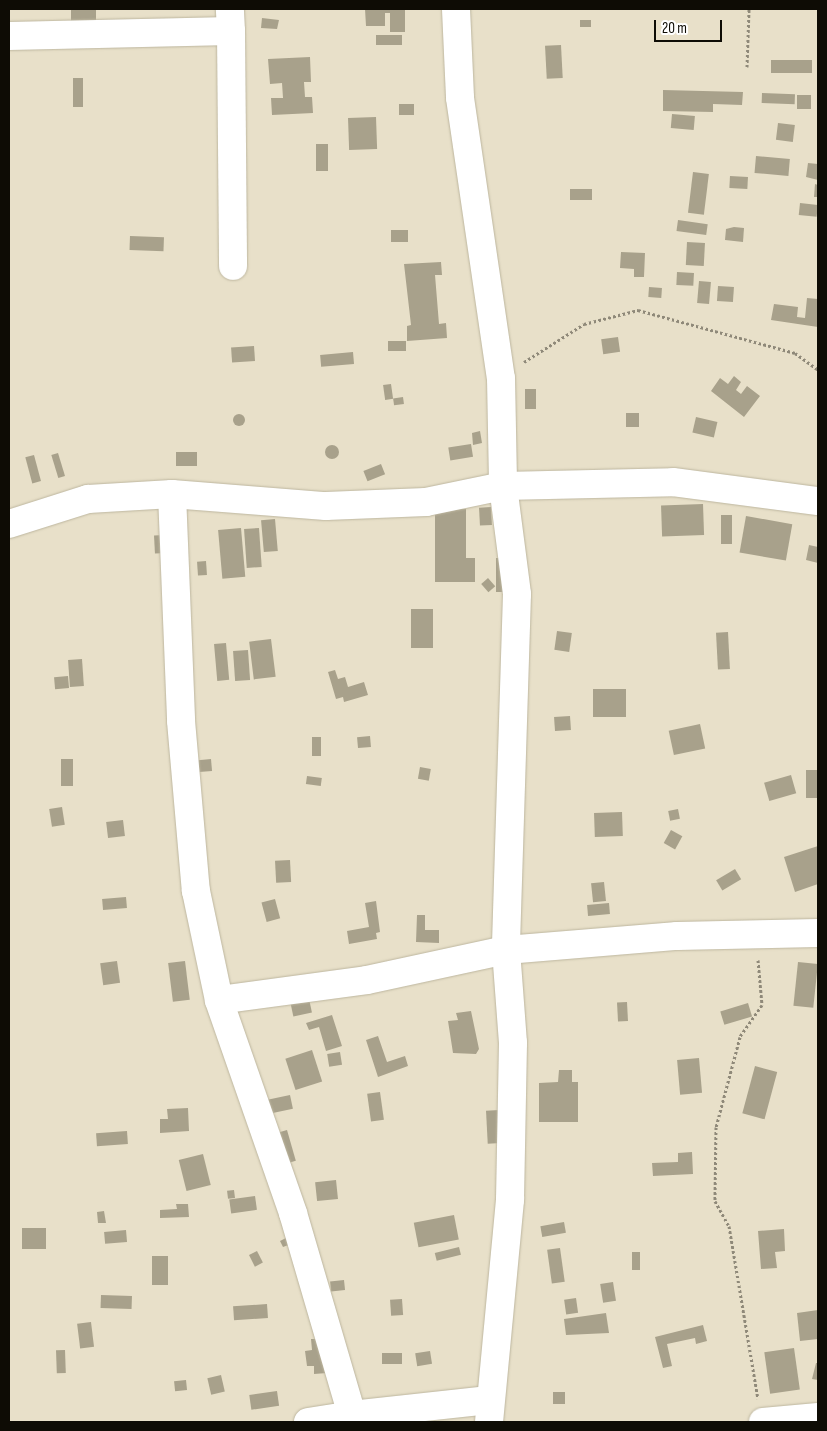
<!DOCTYPE html>
<style>
body{margin:0}
#map{position:relative;width:827px;height:1431px;overflow:hidden;background:#e8e0c9;font-family:"Sofia Sans Condensed",sans-serif}
div>[style]{position:absolute}
.building>*{inset:0;background:#a8a18b;transform-origin:0 0}
.round{border-radius:50%}
.path>*{height:3px;margin-top:-1.5px;transform-origin:0;background:repeating-linear-gradient(90deg,#8f8979 0 2.5px,transparent 0 5px)}
.roads{filter:drop-shadow(0 0 1px #bdb69f) drop-shadow(0 0 1px #bdb69f)}
.minor>*{height:28px;margin:-14px;padding:0 14px;transform-origin:14px;border-radius:14px;background:#fff}
span{translate:-50% -50%;white-space:nowrap;text-align:center;line-height:1.15;-webkit-text-stroke:4px #fff;paint-order:stroke}
.frame{position:absolute;inset:0;border:10px solid #0e0c05;pointer-events:none}
.scale{position:absolute;left:654px;top:20px;width:68px;height:22px;box-sizing:border-box;border:2px solid #0e0c05;border-top:0;padding-left:6px;font-size:15px;line-height:18px;white-space:nowrap;color:#0e0c05;-webkit-text-stroke:4px #fff;paint-order:stroke}
</style>
<div id="map">
<div class="building">
<i style="left:71px;top:9px;width:25px;height:14px"></i>
<i style="clip-path:polygon(365px 9px,405px 9px,405px 32px,390px 32px,390px 13px,385px 13px,385px 26px,366px 26px)"></i>
<i style="clip-path:polygon(262px 18px,279px 20px,277px 29px,261px 28px)"></i>
<i style="left:580px;top:20px;width:11px;height:7px"></i>
<i style="left:376px;top:35px;width:26px;height:10px"></i>
<i style="left:561px;top:45px;width:33px;height:16px;rotate:87deg"></i>
<i style="clip-path:polygon(310px 57px,311px 82px,304px 82px,305px 97px,312px 97px,313px 113px,272px 115px,271px 98px,283px 98px,282px 83px,270px 84px,268px 59px)"></i>
<i style="left:812px;top:60px;width:13px;height:41px;rotate:90deg"></i>
<i style="left:73px;top:78px;width:10px;height:29px"></i>
<i style="clip-path:polygon(663px 90px,743px 92px,742px 105px,713px 104px,713px 112px,663px 111px)"></i>
<i style="left:762px;top:93px;width:33px;height:10px;rotate:2deg"></i>
<i style="left:797px;top:95px;width:14px;height:14px"></i>
<i style="left:399px;top:104px;width:15px;height:11px"></i>
<i style="left:672px;top:114px;width:23px;height:14px;rotate:5deg"></i>
<i style="left:376px;top:117px;width:32px;height:28px;rotate:88deg"></i>
<i style="left:778px;top:123px;width:17px;height:17px;rotate:7deg"></i>
<i style="left:316px;top:144px;width:12px;height:27px"></i>
<i style="left:756px;top:156px;width:34px;height:17px;rotate:5deg"></i>
<i style="clip-path:polygon(808px 163px,818px 164px,818px 180px,806px 177px)"></i>
<i style="left:693px;top:172px;width:16px;height:41px;rotate:7deg"></i>
<i style="left:730px;top:176px;width:18px;height:12px;rotate:3deg"></i>
<i style="clip-path:polygon(815px 184px,818px 185px,818px 197px,814px 197px)"></i>
<i style="left:570px;top:189px;width:22px;height:11px"></i>
<i style="left:800px;top:203px;width:18px;height:12px;rotate:6deg"></i>
<i style="left:678px;top:220px;width:30px;height:11px;rotate:8deg"></i>
<i style="clip-path:polygon(734px 227px,744px 228px,743px 242px,725px 240px,726px 229px)"></i>
<i style="left:408px;top:230px;width:12px;height:17px;rotate:90deg"></i>
<i style="left:130px;top:236px;width:34px;height:14px;rotate:2deg"></i>
<i style="left:687px;top:242px;width:18px;height:23px;rotate:3deg"></i>
<i style="clip-path:polygon(621px 252px,645px 253px,644px 277px,634px 277px,634px 269px,620px 268px)"></i>
<i style="clip-path:polygon(441px 262px,442px 275px,435px 275px,439px 324px,446px 323px,447px 338px,407px 341px,407px 326px,411px 325px,404px 264px)"></i>
<i style="left:677px;top:272px;width:17px;height:13px;rotate:3deg"></i>
<i style="left:699px;top:281px;width:12px;height:22px;rotate:5deg"></i>
<i style="left:718px;top:286px;width:16px;height:15px;rotate:4deg"></i>
<i style="left:649px;top:287px;width:13px;height:10px;rotate:4deg"></i>
<i style="clip-path:polygon(807px 298px,818px 299px,818px 327px,771px 320px,774px 304px,798px 307px,797px 317px,805px 318px)"></i>
<i style="left:618px;top:337px;width:15px;height:17px;rotate:82deg"></i>
<i style="left:406px;top:341px;width:10px;height:18px;rotate:90deg"></i>
<i style="left:254px;top:346px;width:15px;height:23px;rotate:86deg"></i>
<i style="left:353px;top:352px;width:12px;height:33px;rotate:85deg"></i>
<i style="clip-path:polygon(734px 376px,741px 382px,736px 390px,741px 394px,747px 386px,760px 396px,744px 417px,711px 391px,720px 378px,728px 384px)"></i>
<i style="left:391px;top:384px;width:15px;height:8px;rotate:82deg"></i>
<i style="left:525px;top:389px;width:11px;height:20px"></i>
<i style="left:403px;top:397px;width:7px;height:10px;rotate:82deg"></i>
<i style="left:626px;top:413px;width:13px;height:14px"></i>
<i class="round" style="left:233px;top:414px;width:12px;height:12px"></i>
<i style="left:696px;top:417px;width:22px;height:16px;rotate:13deg"></i>
<i style="clip-path:polygon(480px 431px,482px 443px,473px 445px,472px 433px)"></i>
<i style="left:471px;top:444px;width:13px;height:23px;rotate:81deg"></i>
<i class="round" style="left:325px;top:445px;width:14px;height:14px"></i>
<i style="left:176px;top:452px;width:21px;height:14px"></i>
<i style="left:58px;top:453px;width:24px;height:7px;rotate:73deg"></i>
<i style="left:34px;top:455px;width:27px;height:9px;rotate:75deg"></i>
<i style="left:381px;top:464px;width:11px;height:19px;rotate:68deg"></i>
<i style="left:703px;top:504px;width:31px;height:42px;rotate:88deg"></i>
<i style="left:491px;top:507px;width:18px;height:12px;rotate:87deg"></i>
<i style="clip-path:polygon(435px 509px,466px 509px,466px 558px,475px 558px,475px 582px,435px 582px)"></i>
<i style="left:721px;top:515px;width:11px;height:29px"></i>
<i style="left:746px;top:516px;width:47px;height:37px;rotate:10deg"></i>
<i style="left:275px;top:519px;width:32px;height:14px;rotate:85deg"></i>
<i style="left:241px;top:528px;width:49px;height:23px;rotate:85deg"></i>
<i style="left:259px;top:528px;width:39px;height:15px;rotate:86deg"></i>
<i style="left:165px;top:535px;width:18px;height:11px;rotate:87deg"></i>
<i style="clip-path:polygon(809px 545px,818px 547px,818px 563px,806px 560px)"></i>
<i style="left:496px;top:558px;width:12px;height:34px"></i>
<i style="left:206px;top:561px;width:14px;height:9px;rotate:86deg"></i>
<i style="left:488px;top:578px;width:11px;height:9px;rotate:49deg"></i>
<i style="left:411px;top:609px;width:22px;height:39px"></i>
<i style="left:557px;top:631px;width:15px;height:19px;rotate:8deg"></i>
<i style="left:728px;top:632px;width:37px;height:12px;rotate:87deg"></i>
<i style="left:271px;top:639px;width:38px;height:22px;rotate:83deg"></i>
<i style="left:226px;top:643px;width:37px;height:12px;rotate:85deg"></i>
<i style="left:248px;top:650px;width:30px;height:15px;rotate:86deg"></i>
<i style="left:82px;top:659px;width:27px;height:14px;rotate:86deg"></i>
<i style="clip-path:polygon(335px 670px,338px 679px,345px 677px,348px 687px,364px 682px,368px 695px,344px 702px,343px 697px,336px 699px,328px 672px)"></i>
<i style="left:68px;top:676px;width:12px;height:14px;rotate:85deg"></i>
<i style="left:626px;top:689px;width:28px;height:33px;rotate:90deg"></i>
<i style="left:570px;top:716px;width:14px;height:16px;rotate:86deg"></i>
<i style="left:700px;top:724px;width:25px;height:32px;rotate:78deg"></i>
<i style="left:370px;top:736px;width:11px;height:13px;rotate:85deg"></i>
<i style="left:312px;top:737px;width:9px;height:19px"></i>
<i style="left:61px;top:759px;width:12px;height:27px"></i>
<i style="left:211px;top:759px;width:12px;height:13px;rotate:85deg"></i>
<i style="left:420px;top:767px;width:11px;height:12px;rotate:10deg"></i>
<i style="left:806px;top:770px;width:12px;height:28px"></i>
<i style="left:791px;top:775px;width:19px;height:28px;rotate:74deg"></i>
<i style="left:307px;top:776px;width:15px;height:8px;rotate:8deg"></i>
<i style="left:62px;top:807px;width:18px;height:13px;rotate:81deg"></i>
<i style="left:678px;top:809px;width:10px;height:10px;rotate:79deg"></i>
<i style="left:622px;top:812px;width:24px;height:28px;rotate:88deg"></i>
<i style="left:123px;top:820px;width:16px;height:17px;rotate:83deg"></i>
<i style="left:671px;top:830px;width:13px;height:15px;rotate:29deg"></i>
<i style="clip-path:polygon(818px 846px,818px 884px,795px 892px,784px 857px)"></i>
<i style="left:290px;top:860px;width:22px;height:15px;rotate:87deg"></i>
<i style="left:735px;top:869px;width:12px;height:22px;rotate:59deg"></i>
<i style="left:604px;top:882px;width:19px;height:13px;rotate:84deg"></i>
<i style="left:126px;top:897px;width:11px;height:24px;rotate:85deg"></i>
<i style="left:275px;top:899px;width:20px;height:14px;rotate:75deg"></i>
<i style="clip-path:polygon(376px 901px,380px 932px,376px 933px,377px 939px,349px 944px,347px 931px,369px 927px,365px 903px)"></i>
<i style="left:609px;top:903px;width:11px;height:22px;rotate:85deg"></i>
<i style="clip-path:polygon(417px 915px,425px 915px,425px 930px,439px 930px,439px 943px,416px 942px)"></i>
<i style="left:117px;top:961px;width:22px;height:17px;rotate:82deg"></i>
<i style="left:185px;top:961px;width:39px;height:17px;rotate:83deg"></i>
<i style="left:798px;top:962px;width:20px;height:44px;rotate:6deg"></i>
<i style="left:308px;top:994px;width:19px;height:19px;rotate:78deg"></i>
<i style="left:627px;top:1002px;width:19px;height:10px;rotate:87deg"></i>
<i style="left:748px;top:1003px;width:14px;height:29px;rotate:73deg"></i>
<i style="clip-path:polygon(471px 1011px,479px 1049px,476px 1054px,453px 1053px,448px 1021px,458px 1020px,456px 1013px)"></i>
<i style="clip-path:polygon(332px 1015px,342px 1046px,326px 1051px,319px 1027px,309px 1030px,306px 1023px)"></i>
<i style="clip-path:polygon(378px 1036px,387px 1062px,405px 1056px,408px 1066px,378px 1077px,366px 1040px)"></i>
<i style="left:312px;top:1050px;width:33px;height:28px;rotate:72deg"></i>
<i style="left:340px;top:1052px;width:13px;height:13px;rotate:81deg"></i>
<i style="left:699px;top:1058px;width:35px;height:22px;rotate:85deg"></i>
<i style="left:755px;top:1066px;width:23px;height:49px;rotate:15deg"></i>
<i style="clip-path:polygon(559px 1070px,572px 1070px,572px 1082px,578px 1082px,578px 1122px,539px 1122px,539px 1083px,558px 1082px)"></i>
<i style="left:380px;top:1092px;width:28px;height:13px;rotate:82deg"></i>
<i style="left:290px;top:1095px;width:14px;height:23px;rotate:78deg"></i>
<i style="clip-path:polygon(188px 1108px,189px 1131px,160px 1133px,160px 1119px,168px 1119px,167px 1109px)"></i>
<i style="left:499px;top:1110px;width:33px;height:13px;rotate:87deg"></i>
<i style="left:287px;top:1130px;width:32px;height:9px;rotate:74deg"></i>
<i style="left:127px;top:1131px;width:13px;height:31px;rotate:86deg"></i>
<i style="clip-path:polygon(692px 1152px,693px 1174px,653px 1176px,652px 1163px,678px 1162px,678px 1153px)"></i>
<i style="left:203px;top:1154px;width:32px;height:25px;rotate:76deg"></i>
<i style="left:336px;top:1180px;width:19px;height:21px;rotate:84deg"></i>
<i style="left:234px;top:1190px;width:8px;height:7px;rotate:83deg"></i>
<i style="left:255px;top:1196px;width:14px;height:26px;rotate:82deg"></i>
<i style="clip-path:polygon(176px 1204px,188px 1204px,189px 1217px,160px 1218px,160px 1210px,177px 1209px)"></i>
<i style="clip-path:polygon(104px 1211px,106px 1223px,98px 1223px,97px 1212px)"></i>
<i style="left:454px;top:1215px;width:25px;height:41px;rotate:79deg"></i>
<i style="left:564px;top:1222px;width:11px;height:24px;rotate:80deg"></i>
<i style="left:46px;top:1228px;width:21px;height:24px;rotate:90deg"></i>
<i style="clip-path:polygon(784px 1229px,785px 1251px,775px 1252px,777px 1268px,761px 1269px,758px 1231px)"></i>
<i style="left:126px;top:1230px;width:12px;height:22px;rotate:85deg"></i>
<i style="clip-path:polygon(288px 1237px,291px 1244px,283px 1247px,280px 1241px)"></i>
<i style="left:459px;top:1247px;width:8px;height:25px;rotate:76deg"></i>
<i style="left:560px;top:1248px;width:34px;height:13px;rotate:82deg"></i>
<i style="left:257px;top:1251px;width:13px;height:9px;rotate:63deg"></i>
<i style="left:632px;top:1252px;width:8px;height:18px"></i>
<i style="left:152px;top:1256px;width:16px;height:29px"></i>
<i style="left:344px;top:1280px;width:10px;height:14px;rotate:84deg"></i>
<i style="left:613px;top:1282px;width:19px;height:13px;rotate:81deg"></i>
<i style="left:101px;top:1295px;width:31px;height:13px;rotate:2deg"></i>
<i style="left:576px;top:1298px;width:15px;height:12px;rotate:82deg"></i>
<i style="left:402px;top:1299px;width:16px;height:12px;rotate:86deg"></i>
<i style="left:267px;top:1304px;width:14px;height:34px;rotate:86deg"></i>
<i style="clip-path:polygon(818px 1310px,818px 1339px,800px 1341px,797px 1313px)"></i>
<i style="clip-path:polygon(606px 1313px,609px 1333px,566px 1335px,564px 1319px)"></i>
<i style="left:91px;top:1322px;width:25px;height:14px;rotate:83deg"></i>
<i style="clip-path:polygon(703px 1325px,707px 1341px,696px 1344px,695px 1338px,667px 1344px,672px 1366px,663px 1368px,655px 1337px)"></i>
<i style="clip-path:polygon(311px 1339px,325px 1339px,327px 1373px,314px 1374px,314px 1366px,307px 1366px,305px 1351px,312px 1350px)"></i>
<i style="left:794px;top:1348px;width:42px;height:30px;rotate:82deg"></i>
<i style="left:65px;top:1350px;width:23px;height:9px;rotate:88deg"></i>
<i style="left:430px;top:1351px;width:13px;height:15px;rotate:81deg"></i>
<i style="left:382px;top:1353px;width:20px;height:11px"></i>
<i style="clip-path:polygon(816px 1363px,818px 1363px,818px 1380px,812px 1379px)"></i>
<i style="left:221px;top:1375px;width:17px;height:14px;rotate:77deg"></i>
<i style="left:186px;top:1380px;width:10px;height:12px;rotate:84deg"></i>
<i style="left:277px;top:1391px;width:15px;height:28px;rotate:82deg"></i>
<i style="left:553px;top:1392px;width:12px;height:12px"></i>
</div>
<div class="path">
<i style="left:747px;top:67px;width:58px;rotate:-88deg"></i>
<i style="left:524px;top:362px;width:71px;rotate:-32.3deg"></i>
<i style="left:584px;top:324px;width:56px;rotate:-14.5deg"></i>
<i style="left:638px;top:310px;width:163px;rotate:15.3deg"></i>
<i style="left:795px;top:353px;width:29px;rotate:36deg"></i>
<i style="left:758px;top:960px;width:45px;rotate:84.9deg"></i>
<i style="left:762px;top:1005px;width:39px;rotate:125deg"></i>
<i style="left:740px;top:1037px;width:93px;rotate:104.9deg"></i>
<i style="left:716px;top:1127px;width:74px;rotate:90.8deg"></i>
<i style="left:715px;top:1201px;width:29px;rotate:61deg"></i>
<i style="left:729px;top:1226px;width:175px;rotate:80.5deg"></i>
</div>
<div class="roads">
<div class="minor">
<i style="left:456px;top:9px;width:89px;rotate:87.4deg"></i>
<i style="left:460px;top:98px;width:283px;rotate:81.7deg"></i>
<i style="left:501px;top:378px;width:108px;rotate:88.9deg"></i>
<i style="left:503px;top:486px;width:109px;rotate:82.6deg"></i>
<i style="left:517px;top:594px;width:356px;rotate:91.8deg"></i>
<i style="left:506px;top:950px;width:93px;rotate:85.7deg"></i>
<i style="left:513px;top:1043px;width:157px;rotate:91.1deg"></i>
<i style="left:510px;top:1200px;width:223px;rotate:95.4deg"></i>
<i style="left:231px;top:31px;width:235px;rotate:89.5deg"></i>
<i style="left:9px;top:36px;width:222px;rotate:-1.3deg"></i>
<i style="left:231px;top:31px;width:22px;rotate:-93deg"></i>
<i style="left:172px;top:494px;width:227px;rotate:87.7deg"></i>
<i style="left:181px;top:721px;width:171px;rotate:85deg"></i>
<i style="left:196px;top:891px;width:111px;rotate:78.1deg"></i>
<i style="left:9px;top:524px;width:83px;rotate:-17.6deg"></i>
<i style="left:88px;top:499px;width:84px;rotate:-3.4deg"></i>
<i style="left:172px;top:494px;width:154px;rotate:4.5deg"></i>
<i style="left:326px;top:506px;width:100px;rotate:-2.3deg"></i>
<i style="left:426px;top:502px;width:79px;rotate:-11.7deg"></i>
<i style="left:503px;top:486px;width:170px;rotate:-1.3deg"></i>
<i style="left:673px;top:482px;width:146px;rotate:7.5deg"></i>
<i style="left:489px;top:1400px;width:138px;rotate:173.8deg"></i>
<i style="left:352px;top:1415px;width:210px;rotate:-106.3deg"></i>
<i style="left:293px;top:1213px;width:225px;rotate:-109.2deg"></i>
<i style="left:219px;top:1000px;width:149px;rotate:-7.7deg"></i>
<i style="left:367px;top:980px;width:142px;rotate:-12.2deg"></i>
<i style="left:506px;top:950px;width:172px;rotate:-4.7deg"></i>
<i style="left:677px;top:936px;width:141px;rotate:-1.2deg"></i>
<i style="left:308px;top:1422px;width:45px;rotate:-9deg"></i>
<i style="left:763px;top:1422px;width:55px;rotate:-5.2deg"></i>
</div>
</div>
<div class="frame"></div>
<div class="scale">20 m</div>
</div>
